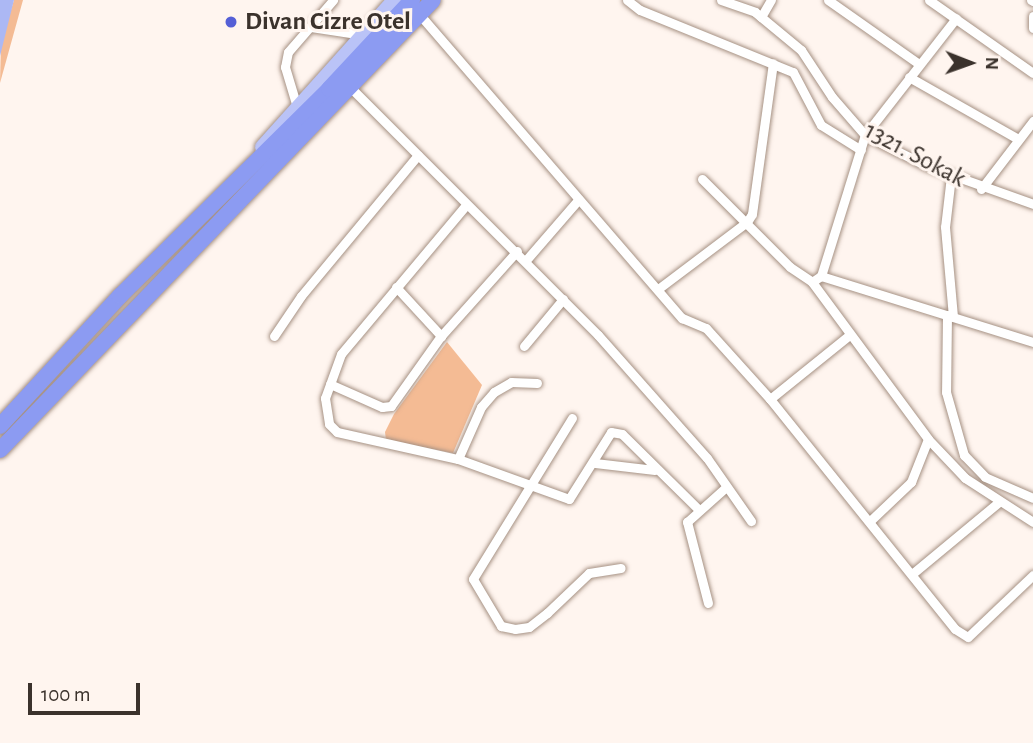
<!DOCTYPE html>
<style>
body{margin:0}
#map{position:relative;width:1033px;height:743px;overflow:hidden;background:#fff5ef;font-family:"Alegreya Sans",sans-serif}
div>[style]{position:absolute}
.green>*{inset:0;background:#f4bb94}
.water>*{inset:0;background:#acb8f4}
.roads{filter:drop-shadow(0 0 2px #a69183) drop-shadow(0 0 2px #a69183)}
.street>*{height:9px;margin:-4.5px;padding:0 4.5px;transform-origin:4.5px;border-radius:4.5px;background:#fff}
.primary>*{height:14px;margin:-7px;padding:0 7px;transform-origin:7px;border-radius:7px;background:#bac3f7}
.highway>*{height:16px;margin:-8px;padding:0 8px;transform-origin:8px;border-radius:8px;background:#8c9bf2}
.dots>*{width:19px;height:19px;translate:-50% -50%;box-sizing:border-box;border:4px solid #fff5ef;border-radius:50%}
span{translate:-50% -50%;white-space:nowrap;text-align:center;line-height:1.15;-webkit-text-stroke:6px #fff5ef;paint-order:stroke}
.poi-label{font-size:26px;color:#3b322c;font-weight:700}
.left{translate:0 -50%;text-align:left}
.street-label{font-size:26px;color:#3b322c}
.north{position:absolute;left:935px;top:28px;width:70px;height:70px;-webkit-text-stroke:5px #fff5ef;paint-order:stroke;rotate:91deg;font-size:19px;font-weight:700;line-height:28px;text-align:center;color:#3b322c}
.north::after{content:'';display:block;margin:auto;width:24px;height:32px;background:#3b322c;clip-path:polygon(50% 0,100% 100%,50% 72%,0 100%)}
.scale{position:absolute;left:28px;top:683px;width:112px;height:32px;box-sizing:border-box;border:4px solid #3b322c;border-top:0;padding-left:9px;font-size:21px;line-height:24px;white-space:nowrap;color:#3b322c;-webkit-text-stroke:5px #fff5ef;paint-order:stroke}
</style>
<div id="map">
<div class="green">
<i style="clip-path:polygon(14px 0,23px 0,0 83px,1px 43px)"></i>
<i style="clip-path:polygon(447px 342px,482px 385px,453px 453px,386px 440px,385px 432px,394px 414px)"></i>
</div>
<div class="water">
<i style="clip-path:polygon(0 0,14px 0,0 56px)"></i>
</div>
<div class="roads">
<div class="street">
<i style="left:627px;top:0;width:16px;rotate:38deg"></i>
<i style="left:640px;top:10px;width:165px;rotate:22.1deg"></i>
<i style="left:793px;top:72px;width:60px;rotate:62.2deg"></i>
<i style="left:821px;top:125px;width:47px;rotate:32deg"></i>
<i style="left:721px;top:0;width:36px;rotate:19deg"></i>
<i style="left:755px;top:12px;width:60px;rotate:39.6deg"></i>
<i style="left:801px;top:50px;width:56px;rotate:56.6deg"></i>
<i style="left:832px;top:97px;width:50px;rotate:49deg"></i>
<i style="left:865px;top:135px;width:69px;rotate:26.6deg"></i>
<i style="left:927px;top:166px;width:113px;rotate:19.7deg"></i>
<i style="left:828px;top:0;width:111px;rotate:35.1deg"></i>
<i style="left:929px;top:0;width:127px;rotate:35.1deg"></i>
<i style="left:1031px;top:0;width:2px;rotate:27deg"></i>
<i style="left:420px;top:15px;width:401px;rotate:49.2deg"></i>
<i style="left:682px;top:318px;width:26px;rotate:23deg"></i>
<i style="left:706px;top:328px;width:96px;rotate:48deg"></i>
<i style="left:770px;top:399px;width:295px;rotate:51.2deg"></i>
<i style="left:955px;top:629px;width:15px;rotate:32deg"></i>
<i style="left:968px;top:637px;width:90px;rotate:-43.6deg"></i>
<i style="left:1033px;top:16px;width:12px;rotate:90deg"></i>
<i style="left:761px;top:17px;width:20px;rotate:-60deg"></i>
<i style="left:311px;top:27px;width:53px;rotate:8.7deg"></i>
<i style="left:909px;top:77px;width:125px;rotate:29.6deg"></i>
<i style="left:349px;top:86px;width:352px;rotate:45deg"></i>
<i style="left:598px;top:335px;width:164px;rotate:48.5deg"></i>
<i style="left:707px;top:458px;width:77px;rotate:55.1deg"></i>
<i style="left:297px;top:107px;width:42px;rotate:-106.7deg"></i>
<i style="left:285px;top:67px;width:15px;rotate:-79deg"></i>
<i style="left:288px;top:52px;width:69px;rotate:-49.1deg"></i>
<i style="left:951px;top:176px;width:51px;rotate:96.7deg"></i>
<i style="left:945px;top:227px;width:90px;rotate:84.9deg"></i>
<i style="left:702px;top:179px;width:124px;rotate:45deg"></i>
<i style="left:790px;top:267px;width:27px;rotate:34deg"></i>
<i style="left:812px;top:282px;width:195px;rotate:53.5deg"></i>
<i style="left:928px;top:439px;width:54px;rotate:46.5deg"></i>
<i style="left:965px;top:478px;width:81px;rotate:32.9deg"></i>
<i style="left:981px;top:189px;width:86px;rotate:-52.6deg"></i>
<i style="left:466px;top:205px;width:194px;rotate:130deg"></i>
<i style="left:341px;top:354px;width:47px;rotate:110deg"></i>
<i style="left:325px;top:398px;width:26px;rotate:81deg"></i>
<i style="left:329px;top:424px;width:11px;rotate:45deg"></i>
<i style="left:337px;top:432px;width:124px;rotate:12.6deg"></i>
<i style="left:458px;top:459px;width:118px;rotate:19.8deg"></i>
<i style="left:569px;top:499px;width:79px;rotate:-57.9deg"></i>
<i style="left:611px;top:432px;width:11px;rotate:10deg"></i>
<i style="left:622px;top:434px;width:107px;rotate:44.6deg"></i>
<i style="left:527px;top:259px;width:79px;rotate:-49.1deg"></i>
<i style="left:821px;top:276px;width:222px;rotate:17.3deg"></i>
<i style="left:812px;top:282px;width:11px;rotate:-34deg"></i>
<i style="left:821px;top:276px;width:148px;rotate:-72.7deg"></i>
<i style="left:865px;top:135px;width:148px;rotate:-52.1deg"></i>
<i style="left:396px;top:287px;width:67px;rotate:47.4deg"></i>
<i style="left:658px;top:289px;width:111px;rotate:-37deg"></i>
<i style="left:747px;top:222px;width:9px;rotate:-58deg"></i>
<i style="left:752px;top:214px;width:152px;rotate:-82.1deg"></i>
<i style="left:947px;top:315px;width:77px;rotate:90.7deg"></i>
<i style="left:946px;top:392px;width:66px;rotate:74.1deg"></i>
<i style="left:964px;top:455px;width:30px;rotate:46deg"></i>
<i style="left:985px;top:477px;width:52px;rotate:23.6deg"></i>
<i style="left:274px;top:336px;width:48px;rotate:-56deg"></i>
<i style="left:301px;top:296px;width:183px;rotate:-50.3deg"></i>
<i style="left:524px;top:346px;width:61px;rotate:-50.3deg"></i>
<i style="left:330px;top:384px;width:57px;rotate:23.9deg"></i>
<i style="left:382px;top:407px;width:9px;rotate:-6deg"></i>
<i style="left:391px;top:406px;width:86px;rotate:-54.5deg"></i>
<i style="left:441px;top:336px;width:114px;rotate:-48.2deg"></i>
<i style="left:770px;top:399px;width:100px;rotate:-38.9deg"></i>
<i style="left:572px;top:418px;width:189px;rotate:121.6deg"></i>
<i style="left:473px;top:579px;width:55px;rotate:59.2deg"></i>
<i style="left:501px;top:626px;width:14px;rotate:12deg"></i>
<i style="left:515px;top:629px;width:14px;rotate:-8deg"></i>
<i style="left:529px;top:627px;width:23px;rotate:-38deg"></i>
<i style="left:547px;top:613px;width:58px;rotate:-43.6deg"></i>
<i style="left:589px;top:573px;width:32px;rotate:-9deg"></i>
<i style="left:458px;top:459px;width:57px;rotate:-66.1deg"></i>
<i style="left:481px;top:407px;width:20px;rotate:-49deg"></i>
<i style="left:494px;top:392px;width:20px;rotate:-30deg"></i>
<i style="left:511px;top:382px;width:26px;rotate:2deg"></i>
<i style="left:595px;top:463px;width:60px;rotate:6.7deg"></i>
<i style="left:870px;top:521px;width:57px;rotate:-43.6deg"></i>
<i style="left:911px;top:482px;width:46px;rotate:-68.4deg"></i>
<i style="left:912px;top:574px;width:114px;rotate:-39.7deg"></i>
<i style="left:708px;top:603px;width:84px;rotate:-104.5deg"></i>
<i style="left:687px;top:522px;width:51px;rotate:-41.8deg"></i>
</div>
<div class="primary">
<i style="left:262px;top:147px;width:198px;rotate:-48.1deg"></i>
</div>
<div class="highway">
<i style="left:0;top:426px;width:177px;rotate:-47.3deg"></i>
<i style="left:120px;top:296px;width:294px;rotate:-44.7deg"></i>
<i style="left:329px;top:89px;width:122px;rotate:-47deg"></i>
<i style="left:0;top:450px;width:624px;rotate:-46.1deg"></i>
</div>
</div>
<div class="dots">
<i style="left:231px;top:22px;background:#555fd6"></i>
</div>
<div class="poi-label">
<span class="left" style="left:245px;top:22px">Divan Cizre Otel</span>
</div>
<div class="street-label">
<span style="left:915px;top:155px;rotate:28deg">1321. Sokak</span>
</div>
<div class="north">N</div>
<div class="scale">100 m</div>
</div>
